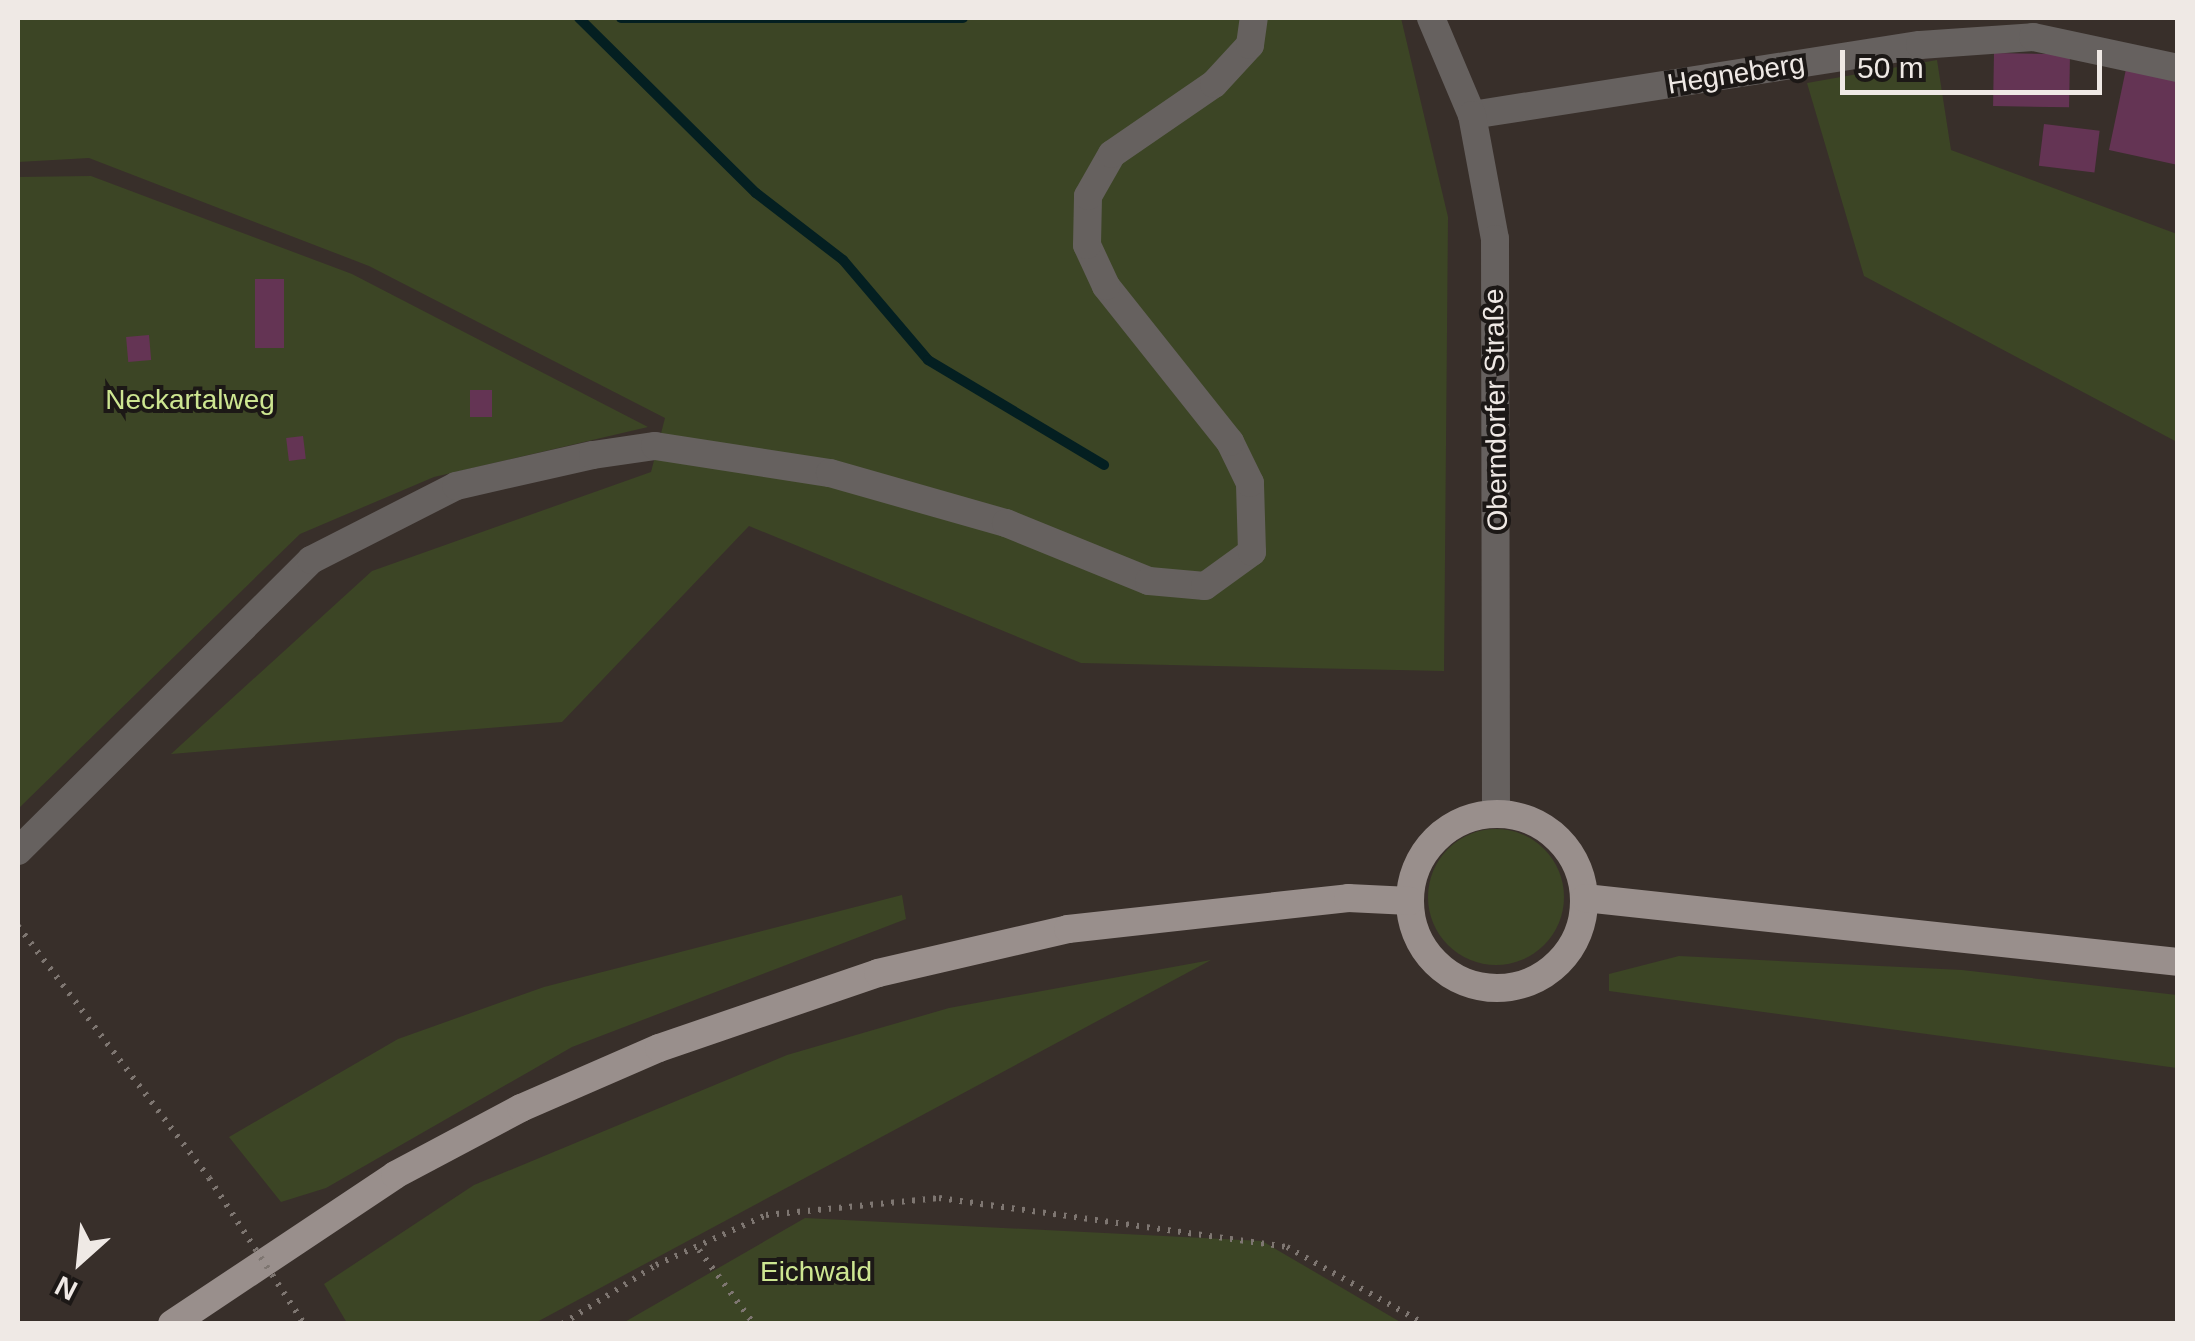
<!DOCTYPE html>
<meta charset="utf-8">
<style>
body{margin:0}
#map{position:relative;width:2195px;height:1341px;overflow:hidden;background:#382f2a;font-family:Helvetica,sans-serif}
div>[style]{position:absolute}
.green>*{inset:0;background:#3c4525}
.round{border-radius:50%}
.stream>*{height:10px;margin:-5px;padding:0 5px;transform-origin:5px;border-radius:5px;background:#041f21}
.building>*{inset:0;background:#643454;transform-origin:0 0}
.path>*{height:6px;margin-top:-3px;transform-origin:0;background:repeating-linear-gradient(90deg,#7e7671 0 2.5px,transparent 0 10.5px)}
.minor>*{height:28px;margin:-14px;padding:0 14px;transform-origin:14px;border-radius:14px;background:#66615f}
.tertiary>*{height:28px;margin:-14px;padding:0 14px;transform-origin:14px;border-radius:14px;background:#66615f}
.primary>*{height:28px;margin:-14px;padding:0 14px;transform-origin:14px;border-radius:14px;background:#998f8c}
.primary>.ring{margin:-14px;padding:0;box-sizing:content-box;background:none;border:28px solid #998f8c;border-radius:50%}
.path-bridge>*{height:6px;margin-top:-3px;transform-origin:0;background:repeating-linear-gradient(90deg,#7e7671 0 2.5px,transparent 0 10.5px)}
span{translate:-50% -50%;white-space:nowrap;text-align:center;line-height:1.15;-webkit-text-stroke:8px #1c1816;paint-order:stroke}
.street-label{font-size:28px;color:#efe9e5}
.park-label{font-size:28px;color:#cde691}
.frame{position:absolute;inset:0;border:20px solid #efe9e5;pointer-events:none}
.north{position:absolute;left:30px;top:1211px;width:100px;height:100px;-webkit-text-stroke:8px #1c1816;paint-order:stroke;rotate:207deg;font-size:28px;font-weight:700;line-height:40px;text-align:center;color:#efe9e5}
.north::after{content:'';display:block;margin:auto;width:35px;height:45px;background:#efe9e5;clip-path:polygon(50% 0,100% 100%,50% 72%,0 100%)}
.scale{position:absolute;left:1840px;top:50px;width:262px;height:45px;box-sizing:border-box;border:5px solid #efe9e5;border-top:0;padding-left:12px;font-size:30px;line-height:35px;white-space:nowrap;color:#efe9e5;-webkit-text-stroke:8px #1c1816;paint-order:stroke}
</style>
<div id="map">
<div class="green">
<i style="clip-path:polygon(18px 18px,1401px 18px,1448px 217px,1444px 671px,1081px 663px,749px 526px,562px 722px,171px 754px,372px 571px,651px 472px,665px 418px,369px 266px,89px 158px,18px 162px)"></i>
<i style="clip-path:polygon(1937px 60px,1951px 150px,2177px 234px,2177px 442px,1864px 276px,1807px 83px)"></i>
<i style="clip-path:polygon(91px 176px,352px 274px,648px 427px,434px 477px,300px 534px,18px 809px,18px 177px)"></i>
<i class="round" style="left:1428px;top:829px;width:136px;height:136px"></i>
<i style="clip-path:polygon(902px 895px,906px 919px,572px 1047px,326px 1188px,281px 1202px,229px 1137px,398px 1039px,544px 987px)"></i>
<i style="clip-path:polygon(1679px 956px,1962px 970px,2177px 995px,2177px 1068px,1609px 991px,1609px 974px)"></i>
<i style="clip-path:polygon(1211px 960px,535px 1323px,347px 1323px,324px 1284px,474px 1185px,787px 1055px,949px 1008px)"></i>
<i style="clip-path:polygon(805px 1218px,1262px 1241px,1402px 1323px,623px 1323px)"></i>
</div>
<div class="stream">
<i style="left:579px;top:18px;width:249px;rotate:44.7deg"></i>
<i style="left:756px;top:193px;width:110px;rotate:37.6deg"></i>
<i style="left:843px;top:260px;width:131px;rotate:49.6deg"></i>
<i style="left:928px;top:360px;width:205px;rotate:30.8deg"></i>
<i style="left:621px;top:18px;width:342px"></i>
</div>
<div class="building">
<i style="left:1994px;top:53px;width:76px;height:53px;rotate:1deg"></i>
<i style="clip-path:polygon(2126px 69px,2178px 80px,2178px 165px,2109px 150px)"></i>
<i style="left:2044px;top:124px;width:56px;height:42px;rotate:7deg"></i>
<i style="left:255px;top:279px;width:29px;height:69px"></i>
<i style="left:149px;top:335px;width:25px;height:23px;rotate:85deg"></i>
<i style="left:470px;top:390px;width:22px;height:27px"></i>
<i style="left:303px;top:436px;width:23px;height:17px;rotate:83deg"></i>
</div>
<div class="path">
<i style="left:18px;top:926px;width:316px;rotate:52.8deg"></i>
<i style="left:699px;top:1250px;width:92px;rotate:53.4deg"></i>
<i style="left:562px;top:1324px;width:111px;rotate:-32.1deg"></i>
<i style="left:656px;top:1265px;width:121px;rotate:-24.4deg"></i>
<i style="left:766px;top:1215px;width:174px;rotate:-5.6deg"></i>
<i style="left:939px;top:1198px;width:351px;rotate:8deg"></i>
<i style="left:1287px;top:1247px;width:158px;rotate:29.2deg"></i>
</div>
<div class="minor">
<i style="left:1472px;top:115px;width:453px;rotate:-8.9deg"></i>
<i style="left:1920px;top:45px;width:113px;rotate:-4deg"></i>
<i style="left:2033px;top:37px;width:148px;rotate:12.1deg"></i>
<i style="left:18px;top:851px;width:413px;rotate:-44.8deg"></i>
<i style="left:311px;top:560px;width:163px;rotate:-27deg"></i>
<i style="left:456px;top:486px;width:140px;rotate:-12.8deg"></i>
<i style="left:593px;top:455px;width:63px;rotate:-8.3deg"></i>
<i style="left:655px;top:446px;width:177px;rotate:8.8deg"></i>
<i style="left:830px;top:473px;width:183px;rotate:15.9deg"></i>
<i style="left:1006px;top:523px;width:154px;rotate:22.1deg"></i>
<i style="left:1149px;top:581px;width:56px;rotate:5.1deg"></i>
<i style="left:1205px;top:586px;width:58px;rotate:-35.9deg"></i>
<i style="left:1252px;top:552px;width:69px;rotate:-91.7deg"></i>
<i style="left:1250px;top:483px;width:46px;rotate:-116deg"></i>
<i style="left:1230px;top:442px;width:199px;rotate:-128.5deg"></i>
<i style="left:1106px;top:286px;width:45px;rotate:-114.9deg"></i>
<i style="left:1087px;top:245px;width:49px;rotate:-88.8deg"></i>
<i style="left:1088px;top:196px;width:48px;rotate:-60.3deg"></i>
<i style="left:1112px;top:154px;width:124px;rotate:-34.5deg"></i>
<i style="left:1214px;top:84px;width:53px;rotate:-47.3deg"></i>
<i style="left:1250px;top:45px;width:27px;rotate:-82deg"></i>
</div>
<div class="tertiary">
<i style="left:1431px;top:18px;width:105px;rotate:67.1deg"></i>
<i style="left:1472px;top:115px;width:126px;rotate:79.5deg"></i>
<i style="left:1495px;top:239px;width:574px;rotate:89.9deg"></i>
</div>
<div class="primary">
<i class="ring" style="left:1410px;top:814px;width:146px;height:146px"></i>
<i style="left:1585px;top:898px;width:596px;rotate:6.16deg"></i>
<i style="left:172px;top:1324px;width:268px;rotate:-33.7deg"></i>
<i style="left:395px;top:1175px;width:143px;rotate:-28deg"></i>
<i style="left:521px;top:1108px;width:150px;rotate:-23.5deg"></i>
<i style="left:659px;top:1048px;width:231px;rotate:-18.9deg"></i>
<i style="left:878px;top:973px;width:195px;rotate:-13deg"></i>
<i style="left:1068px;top:929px;width:282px;rotate:-6.3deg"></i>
<i style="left:1348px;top:898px;width:62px;rotate:2.8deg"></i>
</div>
<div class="path-bridge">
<i style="left:209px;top:1178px;width:174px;rotate:56.9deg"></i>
</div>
<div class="street-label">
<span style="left:1736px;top:74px;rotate:-9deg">Hegneberg</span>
<span style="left:1496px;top:410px;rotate:-91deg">Oberndorfer Straße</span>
</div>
<div class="park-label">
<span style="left:190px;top:400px">Neckartalweg</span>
<span style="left:816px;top:1272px">Eichwald</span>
</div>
<div class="frame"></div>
<div class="north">N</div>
<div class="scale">50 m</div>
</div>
